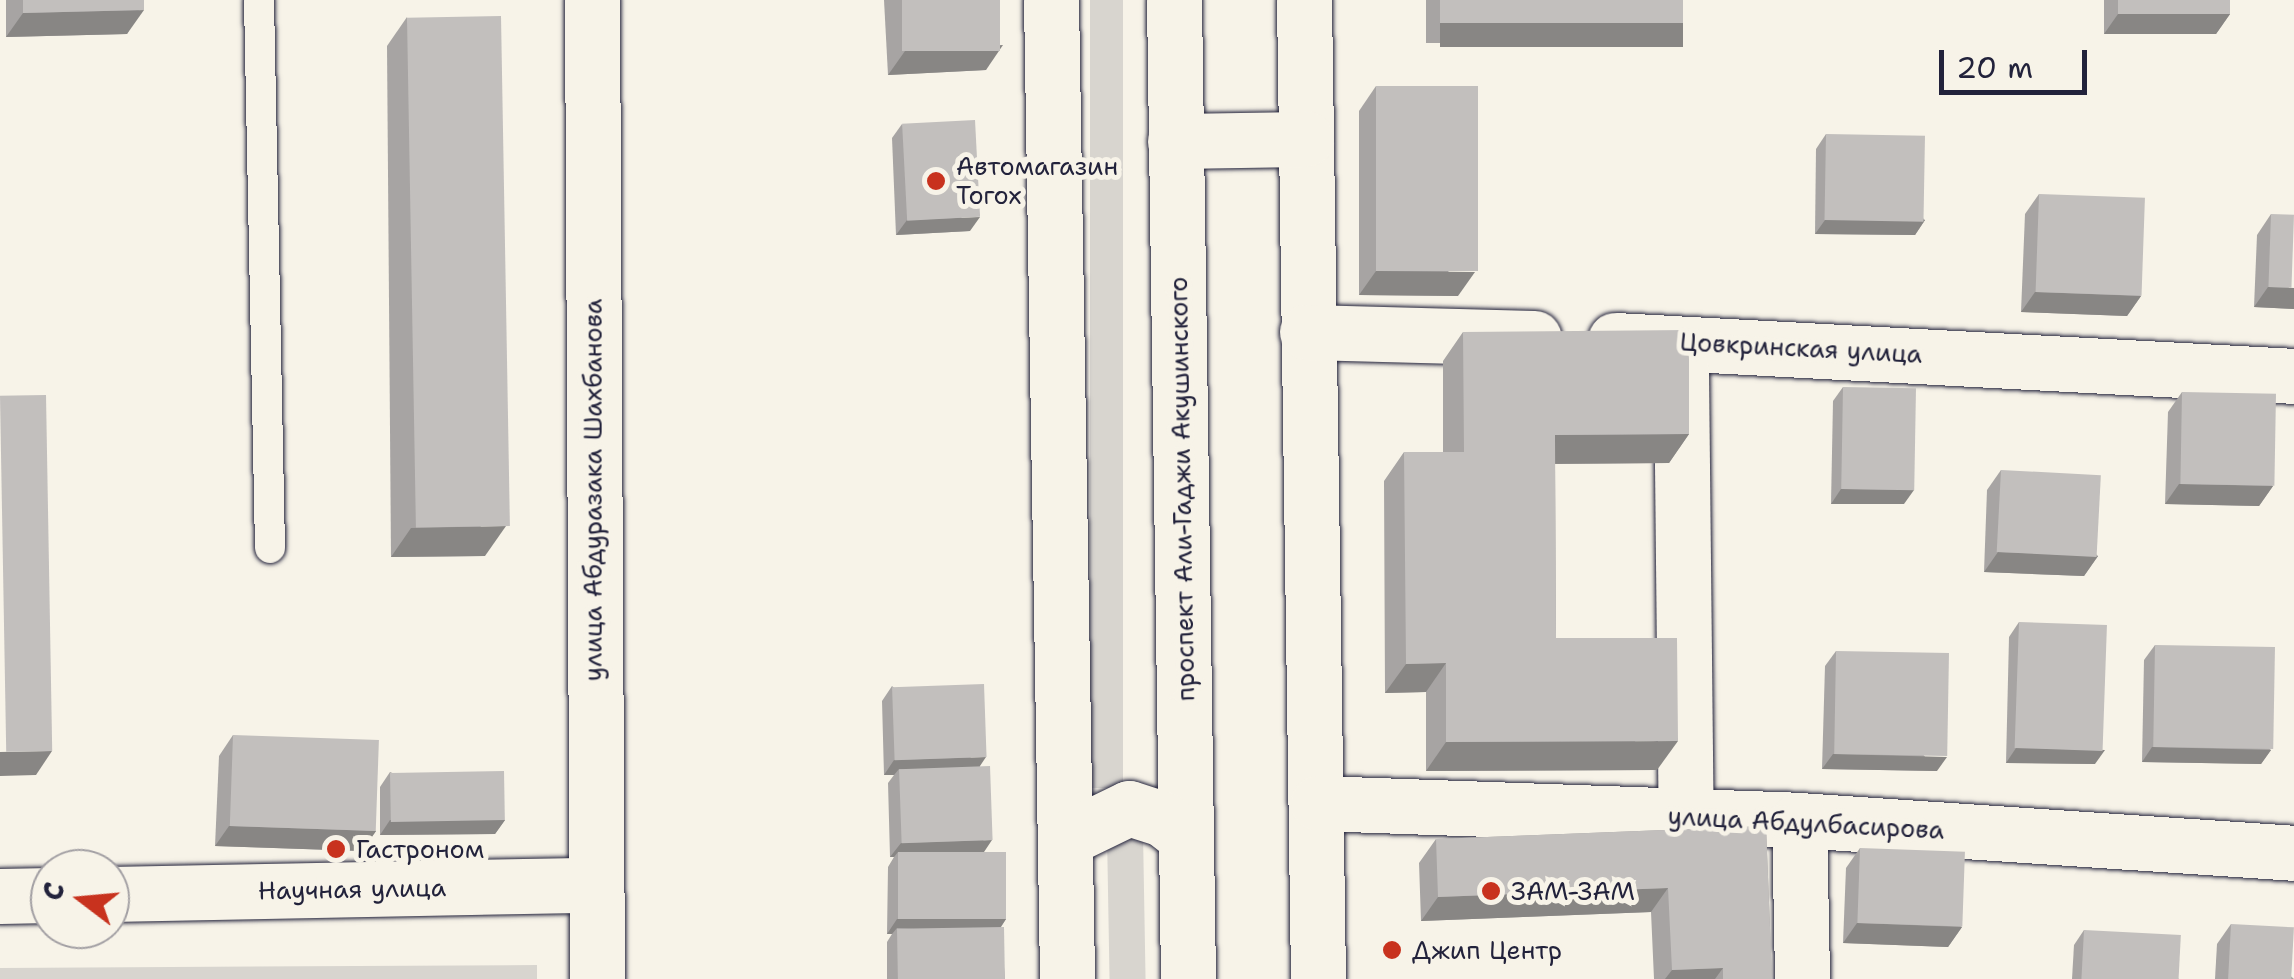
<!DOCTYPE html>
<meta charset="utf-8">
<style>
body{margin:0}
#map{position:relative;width:2294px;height:979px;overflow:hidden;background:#f7f3e8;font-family:"Shantell Sans",sans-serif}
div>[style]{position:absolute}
.green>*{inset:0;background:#d8d5cf;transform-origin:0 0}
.roads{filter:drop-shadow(0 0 2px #22223b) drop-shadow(0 0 2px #22223b)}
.service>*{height:30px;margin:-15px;padding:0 15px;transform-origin:15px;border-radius:15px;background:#f7f3e8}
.minor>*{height:55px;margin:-27.5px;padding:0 27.5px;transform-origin:27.5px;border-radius:27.5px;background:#f7f3e8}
.trunk>*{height:55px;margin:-27.5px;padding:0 27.5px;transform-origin:27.5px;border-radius:27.5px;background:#f7f3e8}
.wall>*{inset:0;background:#a7a4a3;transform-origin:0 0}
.shaded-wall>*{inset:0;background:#888684;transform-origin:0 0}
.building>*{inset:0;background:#c2bfbd;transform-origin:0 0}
.dots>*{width:28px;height:28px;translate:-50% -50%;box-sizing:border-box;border:5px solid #f7f3e8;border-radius:50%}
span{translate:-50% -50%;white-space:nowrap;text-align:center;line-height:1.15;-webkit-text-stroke:10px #f7f3e8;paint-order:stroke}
.poi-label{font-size:25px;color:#22223b}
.left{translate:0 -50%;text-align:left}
.street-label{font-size:25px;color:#22223b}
.north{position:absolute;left:30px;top:849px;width:100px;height:100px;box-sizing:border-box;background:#f7f3e8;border:2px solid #a29fa3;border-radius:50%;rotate:286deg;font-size:28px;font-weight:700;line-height:40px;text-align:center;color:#22223b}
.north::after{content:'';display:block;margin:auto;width:35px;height:45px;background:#c8321e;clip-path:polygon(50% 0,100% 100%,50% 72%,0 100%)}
.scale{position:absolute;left:1939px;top:50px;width:148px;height:45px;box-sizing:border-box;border:5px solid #22223b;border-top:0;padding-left:12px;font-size:30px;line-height:35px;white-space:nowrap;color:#22223b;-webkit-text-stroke:8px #f7f3e8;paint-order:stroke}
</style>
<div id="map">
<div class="green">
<i style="left:1090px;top:0;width:33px;height:788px"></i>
<i style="left:1143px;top:833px;width:146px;height:36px;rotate:89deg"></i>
<i style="clip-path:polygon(537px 965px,537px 979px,0 979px,0 968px)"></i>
</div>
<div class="roads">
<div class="service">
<i style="left:259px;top:0;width:548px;rotate:88.85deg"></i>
</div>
<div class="minor">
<i style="left:592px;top:0;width:979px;rotate:89.71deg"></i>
<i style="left:1304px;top:0;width:979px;rotate:89.18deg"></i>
<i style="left:1175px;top:141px;width:131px;rotate:-0.9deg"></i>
<i style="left:1307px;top:332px;width:227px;rotate:1.5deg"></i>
<i style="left:1615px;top:340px;width:680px;rotate:3.03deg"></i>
<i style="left:1681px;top:370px;width:447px;rotate:89.4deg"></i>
<i style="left:1318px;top:803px;width:481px;rotate:2deg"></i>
<i style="left:1799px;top:820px;width:496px;rotate:3.8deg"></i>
<i style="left:1799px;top:820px;width:159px;rotate:88.9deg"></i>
<i style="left:110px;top:894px;width:484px;rotate:-1.1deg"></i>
<i style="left:0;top:896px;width:50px;rotate:-1.1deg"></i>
</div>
<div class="trunk">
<i style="left:1051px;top:0;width:979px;rotate:89.06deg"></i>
<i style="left:1174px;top:0;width:979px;rotate:89.18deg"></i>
<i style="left:1065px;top:839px;width:71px;rotate:-25.8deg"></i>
<i style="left:1129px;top:808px;width:36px;rotate:18deg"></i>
<i style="left:1163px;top:819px;width:29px;rotate:38deg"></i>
</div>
</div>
<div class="wall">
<i style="clip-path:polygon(6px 0,144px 0,127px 34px,6px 37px)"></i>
<i style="clip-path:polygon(884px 0,1000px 0,986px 70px,888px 75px)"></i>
<i style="left:1426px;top:0;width:257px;height:43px"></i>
<i style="clip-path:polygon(2104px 0,2230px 0,2230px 14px,2216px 34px,2104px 34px)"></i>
<i style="clip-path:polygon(407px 17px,485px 556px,391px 557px,387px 46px)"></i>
<i style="clip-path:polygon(1376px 86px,1458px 296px,1359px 295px,1359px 111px)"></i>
<i style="clip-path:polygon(902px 124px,970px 231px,896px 235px,892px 138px)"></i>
<i style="clip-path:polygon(1826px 134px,1925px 220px,1915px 235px,1815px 234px,1816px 149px)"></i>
<i style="clip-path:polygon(2039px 194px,2141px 296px,2127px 316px,2021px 312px,2025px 214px)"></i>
<i style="clip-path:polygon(2271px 214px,2294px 309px,2254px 307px,2257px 235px)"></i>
<i style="clip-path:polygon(1463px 332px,1689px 434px,1669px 463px,1555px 464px,1556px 638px,1657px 770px,1426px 771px,1426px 692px,1385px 693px,1384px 481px,1404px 452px,1443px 452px,1443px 361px)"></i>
<i style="clip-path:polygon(1843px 387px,1904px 504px,1831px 504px,1833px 401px)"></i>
<i style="clip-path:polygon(2182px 392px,2273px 486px,2259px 506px,2165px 504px,2168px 412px)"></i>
<i style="clip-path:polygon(2001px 470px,2098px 556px,2084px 576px,1984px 572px,1987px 490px)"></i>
<i style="clip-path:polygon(2019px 622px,2095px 764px,2006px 763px,2009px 637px)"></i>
<i style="clip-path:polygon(2155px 645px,2271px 750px,2261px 764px,2142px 762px,2144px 660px)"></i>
<i style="clip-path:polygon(1836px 651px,1937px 771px,1822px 769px,1825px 666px)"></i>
<i style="clip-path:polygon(892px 686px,980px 766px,984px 852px,1006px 919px,1001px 927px,1005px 979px,887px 979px,887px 942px,892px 934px,887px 934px,888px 867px,894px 857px,890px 857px,888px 783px,894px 775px,884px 775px,882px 701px)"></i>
<i style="clip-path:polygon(233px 735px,376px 831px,362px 851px,215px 846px,219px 756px)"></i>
<i style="clip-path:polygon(390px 772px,505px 820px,495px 834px,380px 835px,380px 787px)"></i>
<i style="clip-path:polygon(1766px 826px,1772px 979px,1654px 979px,1651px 912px,1421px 921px,1419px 863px,1436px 839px)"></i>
<i style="clip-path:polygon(1860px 848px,1962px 927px,1948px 947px,1843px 943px,1846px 868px)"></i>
<i style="clip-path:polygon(2231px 924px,2294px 979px,2215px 979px,2217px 944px)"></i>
<i style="clip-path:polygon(2084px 930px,2179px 979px,2072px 979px,2074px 945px)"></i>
</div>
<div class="shaded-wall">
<i style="clip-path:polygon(144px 10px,127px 34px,6px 37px,23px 13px)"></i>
<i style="clip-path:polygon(2118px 14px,2230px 14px,2216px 34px,2104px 34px)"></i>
<i style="left:1440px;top:23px;width:243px;height:24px"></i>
<i style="clip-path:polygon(1003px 45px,986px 70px,888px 75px,905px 51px)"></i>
<i style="clip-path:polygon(980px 217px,970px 231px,896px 235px,907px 220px)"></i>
<i style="clip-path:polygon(1825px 220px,1925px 220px,1915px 235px,1815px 234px)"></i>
<i style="clip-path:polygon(1376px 271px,1475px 272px,1458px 296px,1359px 295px)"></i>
<i style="clip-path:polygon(2268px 287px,2294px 288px,2294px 309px,2254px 307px)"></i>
<i style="clip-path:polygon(2035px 292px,2141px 296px,2127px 316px,2021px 312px)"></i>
<i style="clip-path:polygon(1689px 434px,1669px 463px,1535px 464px,1555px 435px)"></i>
<i style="clip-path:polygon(2179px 484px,2273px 486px,2259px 506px,2165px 504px)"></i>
<i style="clip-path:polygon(1841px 489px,1914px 490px,1904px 504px,1831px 504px)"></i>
<i style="clip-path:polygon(506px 526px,485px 556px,391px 557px,411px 528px)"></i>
<i style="clip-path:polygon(1998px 552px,2098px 556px,2084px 576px,1984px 572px)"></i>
<i style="clip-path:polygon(1446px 663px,1426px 692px,1385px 693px,1406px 664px)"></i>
<i style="clip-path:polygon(1678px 741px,1657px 770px,1426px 771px,1446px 742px)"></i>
<i style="clip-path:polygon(2152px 747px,2271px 750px,2261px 764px,2142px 762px)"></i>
<i style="clip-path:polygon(2016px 748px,2105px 750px,2095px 764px,2006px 763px)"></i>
<i style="clip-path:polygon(52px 751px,36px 775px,0 776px,0 752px)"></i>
<i style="clip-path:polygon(1833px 754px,1947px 757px,1937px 771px,1822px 769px)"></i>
<i style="clip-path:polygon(986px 757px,976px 772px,899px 769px,894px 775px,884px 775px,894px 760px)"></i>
<i style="clip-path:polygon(390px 820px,505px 820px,495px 834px,380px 835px)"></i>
<i style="clip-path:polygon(229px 826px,376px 831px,362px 851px,215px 846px)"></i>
<i style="clip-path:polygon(992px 840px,982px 855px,898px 852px,894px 857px,890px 857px,901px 843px)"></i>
<i style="clip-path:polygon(1668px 888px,1651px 912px,1421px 921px,1438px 897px)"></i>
<i style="clip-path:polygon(897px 919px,1006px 919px,996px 934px,897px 928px,892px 934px,887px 934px)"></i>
<i style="clip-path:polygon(1857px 923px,1962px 927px,1948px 947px,1843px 943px)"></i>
<i style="clip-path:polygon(1723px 968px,1715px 979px,1665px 979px,1672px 970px)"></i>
</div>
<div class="building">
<i style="clip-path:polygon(23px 0,144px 0,144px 10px,23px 13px)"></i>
<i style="left:902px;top:0;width:98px;height:51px"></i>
<i style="left:1440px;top:0;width:243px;height:23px"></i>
<i style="left:2118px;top:0;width:112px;height:14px"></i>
<i style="left:501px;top:16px;width:510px;height:94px;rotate:89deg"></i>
<i style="left:1376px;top:86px;width:102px;height:185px"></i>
<i style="left:975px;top:120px;width:97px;height:73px;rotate:87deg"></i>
<i style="left:1826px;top:134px;width:99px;height:86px;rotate:1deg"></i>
<i style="left:2039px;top:194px;width:106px;height:98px;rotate:2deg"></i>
<i style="left:2271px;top:214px;width:23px;height:73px;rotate:2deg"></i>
<i style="clip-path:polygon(1689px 330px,1689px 434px,1555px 435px,1556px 638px,1677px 638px,1678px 741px,1446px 742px,1446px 663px,1406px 664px,1404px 452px,1464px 452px,1463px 332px)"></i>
<i style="left:1843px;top:387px;width:73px;height:102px;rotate:1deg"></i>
<i style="left:2182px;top:392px;width:94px;height:92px;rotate:1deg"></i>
<i style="left:46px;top:395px;width:356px;height:46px;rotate:89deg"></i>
<i style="left:2001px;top:470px;width:100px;height:82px;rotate:3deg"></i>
<i style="left:2019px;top:622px;width:88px;height:126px;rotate:2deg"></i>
<i style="left:2155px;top:645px;width:120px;height:102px;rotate:1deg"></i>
<i style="left:1836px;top:651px;width:113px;height:103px;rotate:1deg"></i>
<i style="left:984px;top:684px;width:73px;height:92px;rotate:88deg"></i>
<i style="left:233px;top:735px;width:146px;height:91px;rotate:2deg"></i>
<i style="left:990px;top:766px;width:74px;height:91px;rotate:88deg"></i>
<i style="left:504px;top:771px;width:49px;height:114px;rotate:89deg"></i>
<i style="clip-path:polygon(1766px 826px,1772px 979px,1723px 979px,1723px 968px,1672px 970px,1668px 888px,1438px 897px,1436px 839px)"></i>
<i style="left:1860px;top:848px;width:105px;height:75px;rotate:2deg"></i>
<i style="left:898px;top:852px;width:108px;height:67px"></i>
<i style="left:2231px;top:924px;width:63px;height:55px;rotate:3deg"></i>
<i style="left:1004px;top:927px;width:52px;height:107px;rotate:89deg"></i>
<i style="left:2084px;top:930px;width:97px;height:49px;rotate:3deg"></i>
</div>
<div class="dots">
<i style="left:936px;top:181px;background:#c8321e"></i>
<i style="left:336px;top:849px;background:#c8321e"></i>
<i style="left:1491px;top:891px;background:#c8321e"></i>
<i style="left:1392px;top:950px;background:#c8321e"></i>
</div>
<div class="poi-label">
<span class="left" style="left:956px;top:181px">Автомагазин<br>Тогох</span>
<span class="left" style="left:356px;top:849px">Гастроном</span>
<span class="left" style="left:1511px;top:891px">ЗАМ-ЗАМ</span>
<span class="left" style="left:1412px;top:950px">Джип Центр</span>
</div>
<div class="street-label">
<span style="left:1801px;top:348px;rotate:3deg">Цовкринская улица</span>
<span style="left:1182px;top:489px;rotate:-91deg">проспект Али-Гаджи Акушинского</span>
<span style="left:593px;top:490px;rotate:-90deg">улица Абдуразака Шахбанова</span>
<span style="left:1806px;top:823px;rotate:3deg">улица Абдулбасирова</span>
<span style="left:352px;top:889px;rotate:-1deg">Научная улица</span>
</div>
<div class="north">С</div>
<div class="scale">20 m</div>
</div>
